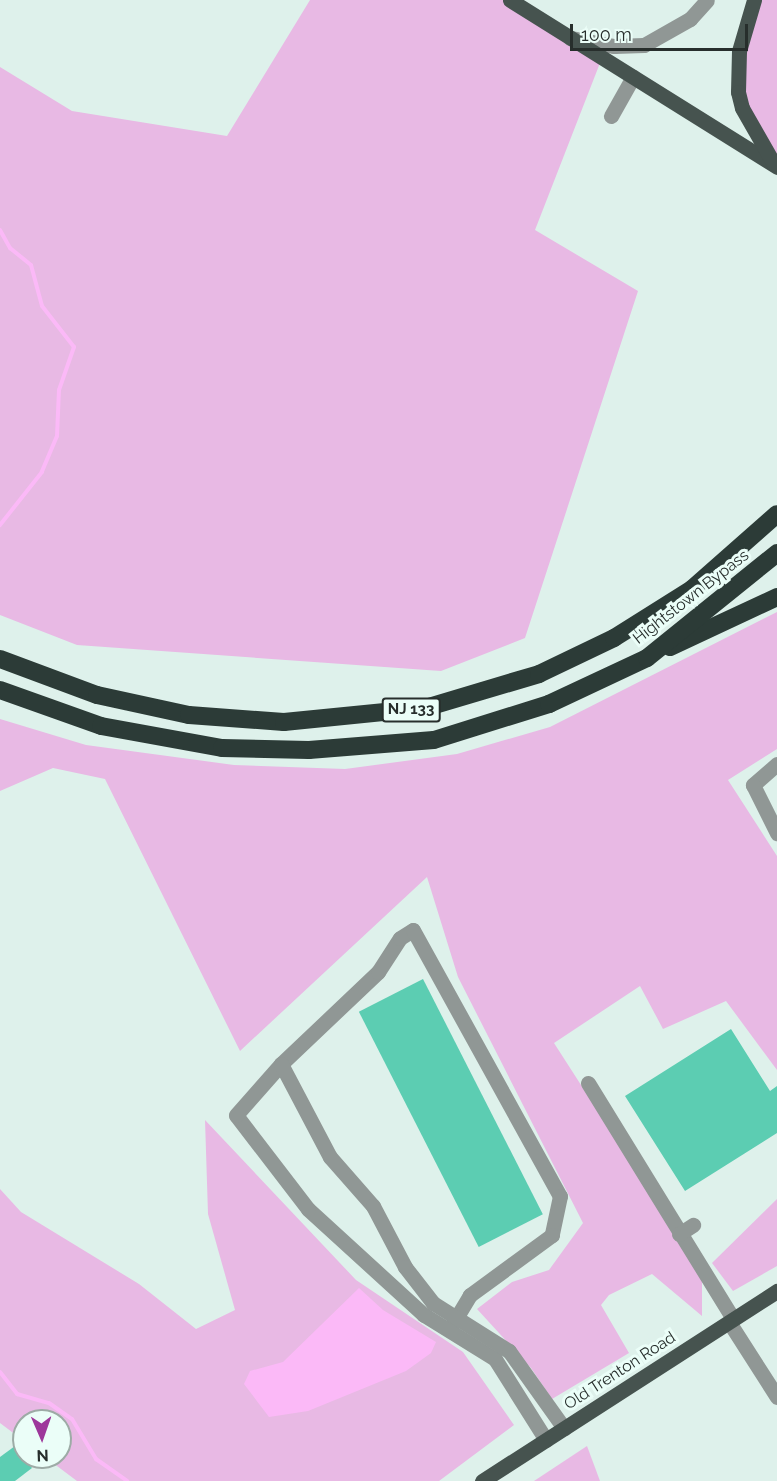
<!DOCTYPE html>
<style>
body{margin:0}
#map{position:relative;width:777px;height:1481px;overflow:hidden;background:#def1eb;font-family:Raleway,sans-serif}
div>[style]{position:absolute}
.green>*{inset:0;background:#e8b9e4}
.water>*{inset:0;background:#fbb9f7}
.stream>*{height:4px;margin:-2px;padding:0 2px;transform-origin:2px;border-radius:2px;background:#fbb9f7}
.building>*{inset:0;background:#5ccdb2;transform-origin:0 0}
.minor>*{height:15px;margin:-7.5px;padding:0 7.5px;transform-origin:7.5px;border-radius:7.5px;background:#909795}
.major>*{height:15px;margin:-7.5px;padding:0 7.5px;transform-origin:7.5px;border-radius:7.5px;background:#46534f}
.highway>*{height:18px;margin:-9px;padding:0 9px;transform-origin:9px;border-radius:9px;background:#2c3b37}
span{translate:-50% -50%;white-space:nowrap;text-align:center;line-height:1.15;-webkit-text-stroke:6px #ebfef8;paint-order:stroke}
.shield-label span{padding:2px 4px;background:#ebfef8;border:2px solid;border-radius:4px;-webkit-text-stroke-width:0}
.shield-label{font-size:15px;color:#272e2c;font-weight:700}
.street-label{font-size:16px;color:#272e2c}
.north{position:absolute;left:12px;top:1409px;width:60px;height:60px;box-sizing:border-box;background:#ebfef8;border:2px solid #9daba6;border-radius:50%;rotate:178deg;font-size:16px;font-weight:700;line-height:24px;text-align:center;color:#272e2c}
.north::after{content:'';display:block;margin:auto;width:21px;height:27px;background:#9d379b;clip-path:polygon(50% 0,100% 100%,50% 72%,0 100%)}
.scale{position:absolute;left:570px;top:24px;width:178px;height:27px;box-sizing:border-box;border:3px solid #272e2c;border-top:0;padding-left:8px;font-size:18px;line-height:21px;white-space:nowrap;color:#272e2c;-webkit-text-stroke:4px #ebfef8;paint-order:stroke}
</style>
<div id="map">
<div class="green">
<i style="clip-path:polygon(310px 0,520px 0,600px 63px,535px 230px,638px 291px,525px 638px,441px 671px,77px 645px,0 615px,0 67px,72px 111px,227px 136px)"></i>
<i style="clip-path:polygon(754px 0,777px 0,777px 167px,742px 108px,744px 27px)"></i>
<i style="clip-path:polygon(777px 612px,777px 749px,728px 780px,777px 856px,777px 1070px,726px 1001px,663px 1029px,640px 986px,554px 1043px,702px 1273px,702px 1316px,652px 1274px,609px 1295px,601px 1305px,629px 1353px,552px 1399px,531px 1368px,477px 1309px,512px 1282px,549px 1270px,583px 1223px,458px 977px,427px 877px,240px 1051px,105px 779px,53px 768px,0 791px,0 719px,86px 745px,234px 765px,345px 769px,457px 754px,550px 727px)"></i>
<i style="clip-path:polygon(205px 1120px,356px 1280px,463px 1352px,514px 1425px,439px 1481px,77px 1481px,45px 1457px,60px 1457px,60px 1421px,24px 1421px,24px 1441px,0 1423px,0 1189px,21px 1212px,139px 1284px,196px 1329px,235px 1310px,208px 1214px)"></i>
<i style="clip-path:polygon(777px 1199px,777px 1266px,733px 1291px,712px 1263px)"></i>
<i style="clip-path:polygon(587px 1446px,600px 1481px,534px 1481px)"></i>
</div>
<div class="water">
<i style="clip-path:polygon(359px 1288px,383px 1310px,436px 1342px,431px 1353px,406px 1371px,308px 1411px,269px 1417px,244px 1384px,250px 1371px,283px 1362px)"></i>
</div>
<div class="stream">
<i style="left:0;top:230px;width:21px;rotate:61deg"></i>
<i style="left:10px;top:248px;width:27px;rotate:39deg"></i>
<i style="left:31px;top:265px;width:42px;rotate:75deg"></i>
<i style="left:42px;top:306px;width:52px;rotate:52deg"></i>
<i style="left:74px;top:347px;width:46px;rotate:109.2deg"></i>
<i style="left:59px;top:390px;width:46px;rotate:92.5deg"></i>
<i style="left:57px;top:436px;width:39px;rotate:113deg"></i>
<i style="left:42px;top:472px;width:68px;rotate:128.4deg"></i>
<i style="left:0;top:1372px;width:28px;rotate:52deg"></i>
<i style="left:17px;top:1394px;width:33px;rotate:16deg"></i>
<i style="left:49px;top:1403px;width:28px;rotate:35deg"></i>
<i style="left:72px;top:1419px;width:47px;rotate:59deg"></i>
<i style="left:96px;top:1459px;width:38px;rotate:35deg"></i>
</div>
<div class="building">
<i style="left:423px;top:979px;width:264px;height:72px;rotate:63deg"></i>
<i style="clip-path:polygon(731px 1029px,770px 1091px,777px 1086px,777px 1133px,685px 1191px,625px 1096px)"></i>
<i style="clip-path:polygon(15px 1446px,32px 1468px,15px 1481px,0 1481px,0 1457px)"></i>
</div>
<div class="minor">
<i style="left:570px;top:38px;width:45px;rotate:10.3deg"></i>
<i style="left:614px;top:46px;width:30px;rotate:-2deg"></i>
<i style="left:644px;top:45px;width:53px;rotate:-29.5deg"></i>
<i style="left:690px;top:19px;width:25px;rotate:-48deg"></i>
<i style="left:611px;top:116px;width:45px;rotate:-60.6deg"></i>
<i style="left:777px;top:764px;width:32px;rotate:139deg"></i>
<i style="left:753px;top:785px;width:54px;rotate:63.4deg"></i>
<i style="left:281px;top:1064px;width:134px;rotate:-43.5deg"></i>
<i style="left:378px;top:972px;width:40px;rotate:-57.1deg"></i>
<i style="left:400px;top:938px;width:15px;rotate:-32deg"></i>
<i style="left:413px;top:930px;width:304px;rotate:61.1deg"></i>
<i style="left:560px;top:1196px;width:40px;rotate:102deg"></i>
<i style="left:552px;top:1235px;width:102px;rotate:143.8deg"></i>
<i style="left:470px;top:1295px;width:35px;rotate:121deg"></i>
<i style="left:588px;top:1083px;width:277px;rotate:58.4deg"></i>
<i style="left:679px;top:1234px;width:17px;rotate:-33deg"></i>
<i style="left:729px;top:1322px;width:89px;rotate:57.4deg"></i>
<i style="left:546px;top:1440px;width:96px;rotate:-122.2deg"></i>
<i style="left:495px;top:1359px;width:84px;rotate:-148.2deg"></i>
<i style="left:424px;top:1315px;width:157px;rotate:-137.6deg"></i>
<i style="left:308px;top:1209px;width:118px;rotate:-127.5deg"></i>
<i style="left:236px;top:1115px;width:68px;rotate:-48.6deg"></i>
<i style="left:281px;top:1064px;width:105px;rotate:62.2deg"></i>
<i style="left:330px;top:1157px;width:65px;rotate:48.7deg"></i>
<i style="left:373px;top:1206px;width:69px;rotate:62.3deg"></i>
<i style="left:405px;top:1267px;width:46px;rotate:52.1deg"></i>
<i style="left:433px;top:1303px;width:90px;rotate:32.3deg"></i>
<i style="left:509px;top:1351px;width:95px;rotate:54.5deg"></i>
</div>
<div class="major">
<i style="left:510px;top:0;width:315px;rotate:32deg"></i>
<i style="left:754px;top:0;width:53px;rotate:106.4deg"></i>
<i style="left:739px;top:51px;width:41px;rotate:91.4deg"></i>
<i style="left:738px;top:92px;width:16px;rotate:76deg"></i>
<i style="left:742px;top:108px;width:64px;rotate:60.3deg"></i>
<i style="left:482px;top:1481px;width:351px;rotate:-32.8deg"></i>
</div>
<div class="highway">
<i style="left:670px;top:647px;width:118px;rotate:-25deg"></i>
<i style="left:0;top:659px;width:103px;rotate:20.4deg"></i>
<i style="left:97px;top:695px;width:94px;rotate:12.3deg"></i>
<i style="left:189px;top:715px;width:95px;rotate:4.2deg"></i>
<i style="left:284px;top:722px;width:142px;rotate:-5.7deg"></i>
<i style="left:425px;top:708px;width:119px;rotate:-16.6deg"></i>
<i style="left:539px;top:674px;width:83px;rotate:-25.6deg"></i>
<i style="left:614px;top:638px;width:92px;rotate:-32.1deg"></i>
<i style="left:692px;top:589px;width:113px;rotate:-41.4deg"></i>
<i style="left:0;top:690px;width:107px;rotate:19.6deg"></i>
<i style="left:101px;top:726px;width:123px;rotate:10.3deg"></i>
<i style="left:222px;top:748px;width:87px;rotate:1.3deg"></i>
<i style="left:309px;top:750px;width:125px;rotate:-4.6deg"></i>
<i style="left:434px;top:740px;width:121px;rotate:-17.4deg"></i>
<i style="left:549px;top:704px;width:108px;rotate:-25.1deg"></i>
<i style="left:647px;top:658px;width:167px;rotate:-38.9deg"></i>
</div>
<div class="shield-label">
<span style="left:411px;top:710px">NJ 133</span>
</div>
<div class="street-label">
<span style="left:691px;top:597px;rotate:-38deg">Hightstown Bypass</span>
<span style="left:620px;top:1371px;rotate:-33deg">Old Trenton Road</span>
</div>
<div class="north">N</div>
<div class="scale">100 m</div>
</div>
